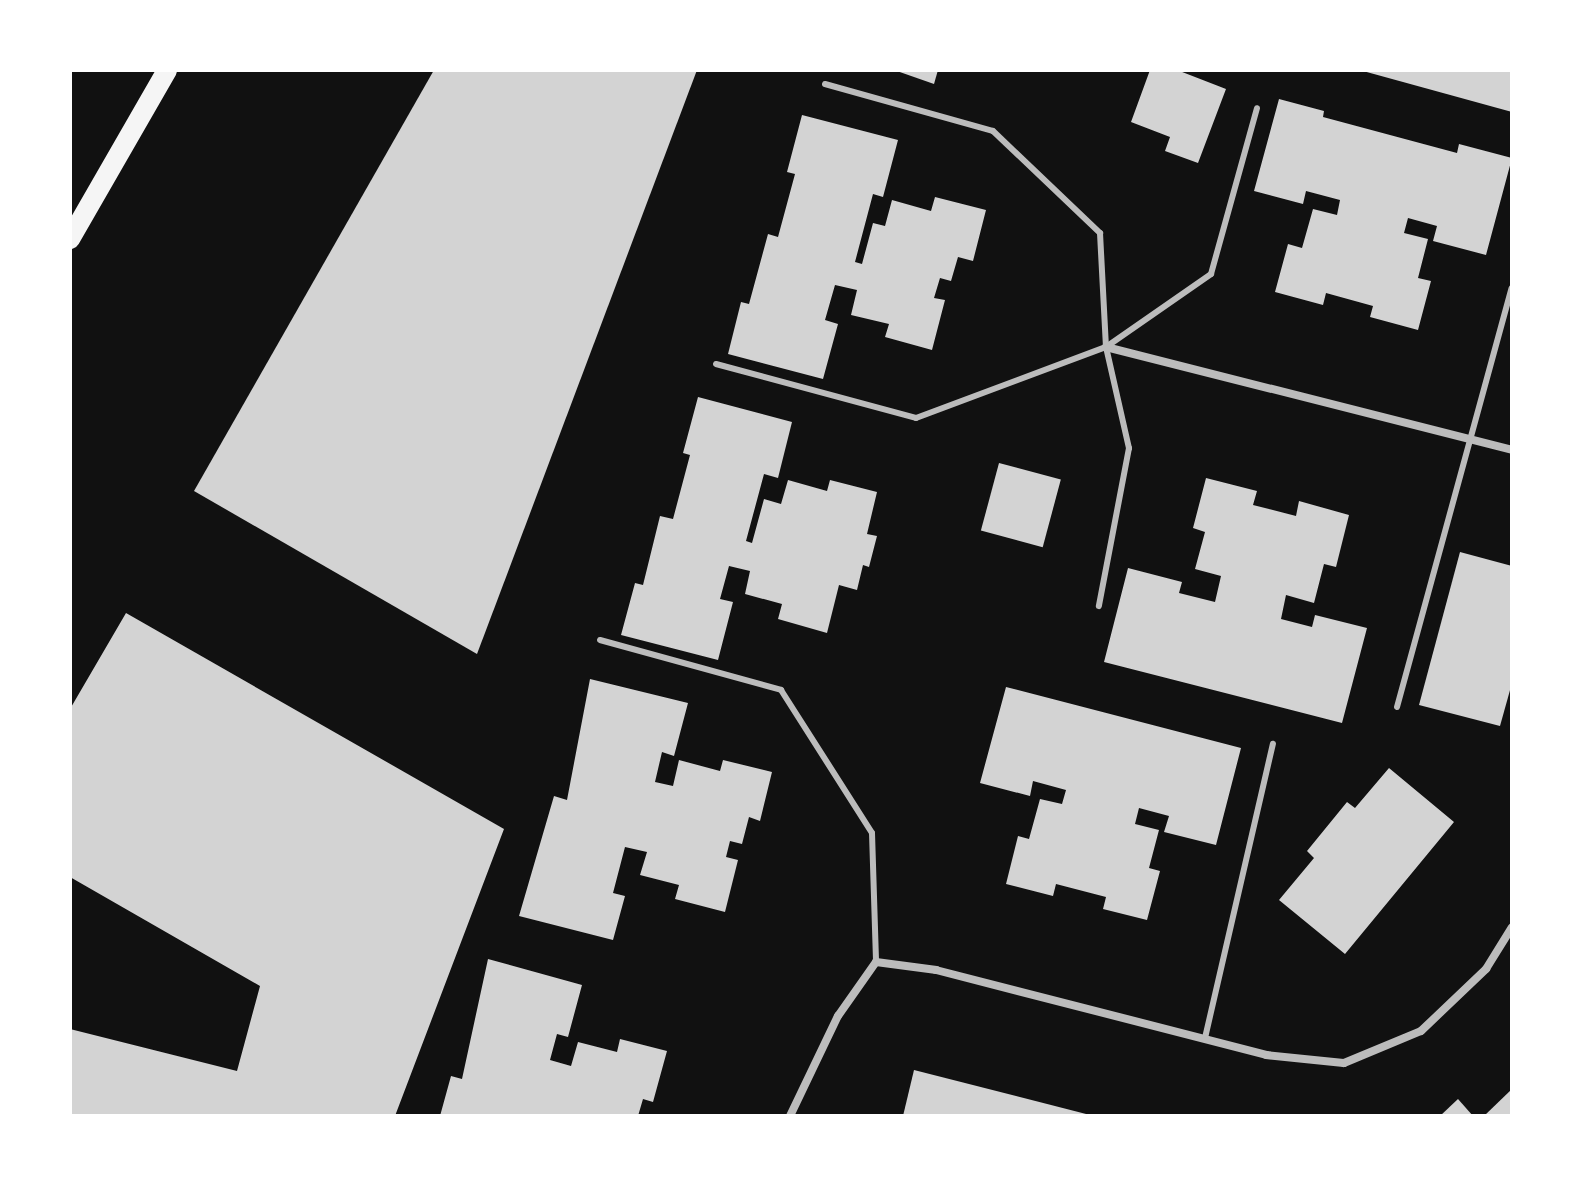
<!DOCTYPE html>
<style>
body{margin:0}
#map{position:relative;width:1582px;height:1186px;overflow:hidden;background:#111;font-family:Bitter,serif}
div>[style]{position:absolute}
.building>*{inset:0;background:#d3d3d3;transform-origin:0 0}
.service>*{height:6px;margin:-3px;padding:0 3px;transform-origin:3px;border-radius:3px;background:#bcbcbc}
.minor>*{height:8px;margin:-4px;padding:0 4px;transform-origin:4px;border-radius:4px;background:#bcbcbc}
.primary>*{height:20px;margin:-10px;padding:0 10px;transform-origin:10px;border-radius:10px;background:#f5f5f5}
span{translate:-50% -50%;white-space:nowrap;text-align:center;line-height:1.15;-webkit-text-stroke:8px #fff;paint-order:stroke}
.frame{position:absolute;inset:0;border:72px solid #fff;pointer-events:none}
</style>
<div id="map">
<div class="building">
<i style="clip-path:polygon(434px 70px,697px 70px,477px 654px,194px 491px)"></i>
<i style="clip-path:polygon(894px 70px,938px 70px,934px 84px)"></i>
<i style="clip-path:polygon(1150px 70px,1177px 70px,1226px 89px,1198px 163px,1165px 151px,1170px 137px,1131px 122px)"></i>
<i style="clip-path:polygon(1512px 70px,1512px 112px,1363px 71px,1363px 70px)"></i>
<i style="clip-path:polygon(1279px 99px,1324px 111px,1323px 117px,1457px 153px,1459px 144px,1512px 158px,1486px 255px,1433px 241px,1437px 226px,1408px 218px,1404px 233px,1428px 239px,1418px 278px,1431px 281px,1418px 330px,1370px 317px,1373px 306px,1326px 293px,1323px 305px,1275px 292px,1288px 244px,1302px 248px,1313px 209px,1337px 215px,1340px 200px,1306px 191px,1303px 204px,1254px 191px)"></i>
<i style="clip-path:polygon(802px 115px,898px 140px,883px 197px,873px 194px,855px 262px,862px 264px,873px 223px,885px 226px,892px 200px,931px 211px,935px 197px,986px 210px,973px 261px,958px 257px,951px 281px,940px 278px,934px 298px,945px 300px,932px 350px,885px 337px,889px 324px,851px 315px,857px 290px,835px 285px,825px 320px,838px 324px,823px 379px,728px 354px,741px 302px,749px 304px,768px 234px,778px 237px,795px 174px,787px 172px)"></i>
<i style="clip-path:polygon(698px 397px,792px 422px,778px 478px,764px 474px,746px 541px,752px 543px,764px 499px,781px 504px,788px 480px,827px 491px,830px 480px,877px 492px,867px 534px,877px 536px,869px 567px,863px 565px,857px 590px,839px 585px,827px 633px,778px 619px,782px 604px,745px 594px,750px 571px,729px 566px,720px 599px,733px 602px,718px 660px,621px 635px,635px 583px,643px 585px,660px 516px,673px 519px,690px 455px,683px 453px)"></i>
<i style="left:999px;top:463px;width:64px;height:70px;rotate:15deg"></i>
<i style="clip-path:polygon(1206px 478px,1257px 491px,1253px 505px,1296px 516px,1299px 501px,1349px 515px,1336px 567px,1324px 564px,1314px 603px,1286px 595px,1281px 619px,1312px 627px,1315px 615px,1367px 628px,1342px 723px,1104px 662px,1128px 568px,1182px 582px,1179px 593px,1215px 602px,1221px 576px,1195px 569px,1205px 532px,1193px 528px)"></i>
<i style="clip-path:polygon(1460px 552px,1512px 566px,1512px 683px,1500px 726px,1419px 705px)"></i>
<i style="clip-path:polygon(126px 613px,504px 829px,395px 1116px,70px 1116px,70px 1029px,237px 1071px,260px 986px,70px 877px,70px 709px)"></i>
<i style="clip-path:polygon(590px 679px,688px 703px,674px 756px,662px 752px,655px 782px,673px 786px,679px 760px,720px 771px,723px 760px,772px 772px,760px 821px,749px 817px,742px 844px,730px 841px,726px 857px,738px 860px,725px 912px,675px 899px,679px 885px,640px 875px,647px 852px,625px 847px,613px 893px,625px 896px,613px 940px,519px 916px,554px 796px,567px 800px)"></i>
<i style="clip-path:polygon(1006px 687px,1241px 748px,1216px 845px,1164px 832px,1169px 816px,1139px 808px,1135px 824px,1159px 830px,1149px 868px,1160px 871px,1147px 920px,1103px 909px,1106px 897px,1056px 884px,1053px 896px,1006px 884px,1018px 836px,1029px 839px,1040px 799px,1062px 804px,1066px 790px,1033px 781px,1030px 796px,980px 783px)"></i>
<i style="clip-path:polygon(1389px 768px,1454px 822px,1345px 954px,1279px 900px,1314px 858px,1307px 851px,1347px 802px,1355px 808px)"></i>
<i style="clip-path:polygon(488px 959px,582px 985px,568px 1037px,557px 1034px,550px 1060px,571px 1066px,578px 1042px,617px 1052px,620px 1039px,667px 1051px,653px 1102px,643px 1099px,638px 1116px,440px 1116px,451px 1076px,462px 1079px)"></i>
<i style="clip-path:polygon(914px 1070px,1090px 1115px,1089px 1116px,903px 1116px)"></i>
<i style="clip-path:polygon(1512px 1089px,1512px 1116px,1484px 1116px)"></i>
<i style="clip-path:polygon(1458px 1099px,1473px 1116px,1440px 1116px)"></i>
</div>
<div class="service">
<i style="left:825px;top:84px;width:174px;rotate:15.6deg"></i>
<i style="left:993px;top:131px;width:148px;rotate:43.6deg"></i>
<i style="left:1100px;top:233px;width:114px;rotate:87deg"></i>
<i style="left:1106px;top:347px;width:104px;rotate:77.2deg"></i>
<i style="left:1129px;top:448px;width:161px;rotate:100.8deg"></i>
<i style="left:716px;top:364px;width:207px;rotate:15.1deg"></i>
<i style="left:916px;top:418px;width:203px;rotate:-20.5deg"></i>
<i style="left:1106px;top:347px;width:128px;rotate:-34.8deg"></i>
<i style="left:1211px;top:274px;width:172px;rotate:-74.5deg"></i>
<i style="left:600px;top:640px;width:188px;rotate:15.4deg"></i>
<i style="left:781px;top:690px;width:169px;rotate:57.5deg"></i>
<i style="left:872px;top:833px;width:129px;rotate:88.2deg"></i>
<i style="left:1397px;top:707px;width:434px;rotate:-74.7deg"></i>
<i style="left:1205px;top:1038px;width:302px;rotate:-77deg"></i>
</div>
<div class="minor">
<i style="left:1106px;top:347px;width:419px;rotate:14.2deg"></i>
<i style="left:790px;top:1116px;width:111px;rotate:-64.4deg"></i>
<i style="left:838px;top:1016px;width:66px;rotate:-54.9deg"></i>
<i style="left:876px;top:962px;width:61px;rotate:7.6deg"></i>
<i style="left:936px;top:970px;width:341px;rotate:14.4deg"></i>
<i style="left:1266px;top:1055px;width:78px;rotate:5.9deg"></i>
<i style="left:1344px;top:1063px;width:83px;rotate:-22.6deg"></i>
<i style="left:1421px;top:1031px;width:90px;rotate:-43.6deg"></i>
<i style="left:1486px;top:969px;width:49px;rotate:-58.2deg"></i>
</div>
<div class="primary">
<i style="left:70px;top:239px;width:195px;rotate:-60.1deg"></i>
</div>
<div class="frame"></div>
</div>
